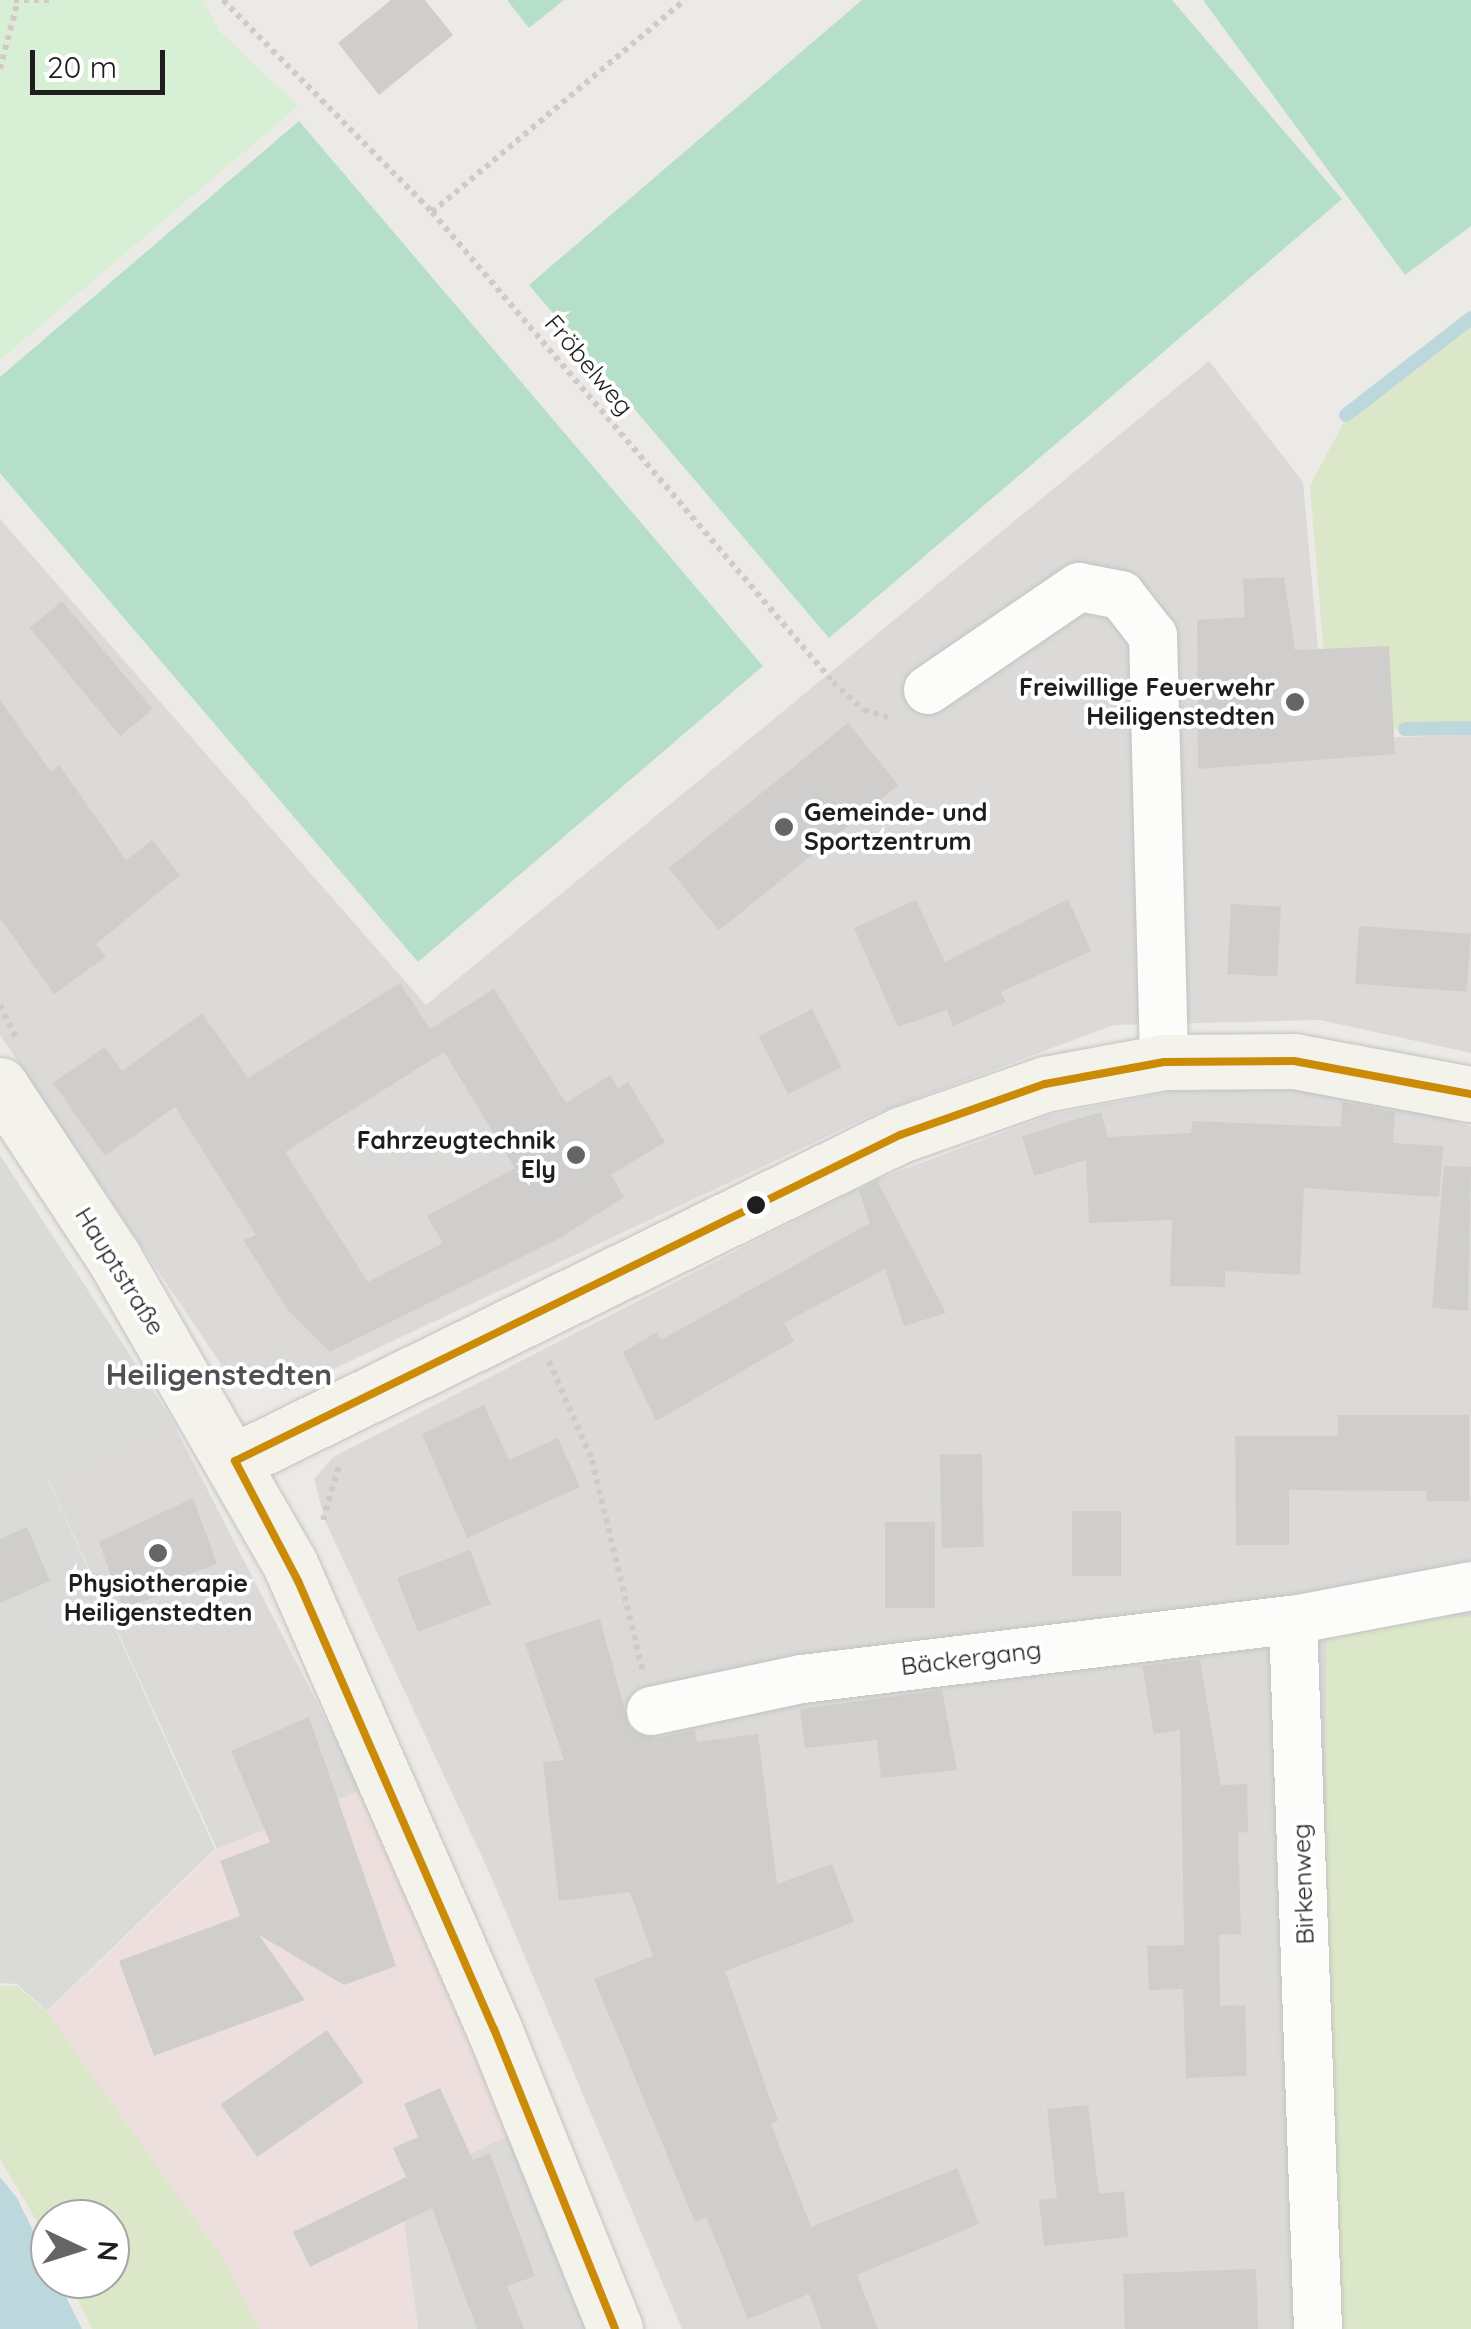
<!DOCTYPE html>
<meta charset="utf-8">
<style>
body{margin:0}
#map{position:relative;width:1471px;height:2329px;overflow:hidden;background:#eceae7;font-family:Quicksand,sans-serif}
div>[style]{position:absolute}
.residential>*{inset:0;background:#dbdad8}
.commercial>*{inset:0;background:#eddfde}
.religious>*{inset:0;background:#dadad8}
.grass>*{inset:0;background:#dbe7c8;transform-origin:0 0}
.park>*{inset:0;background:#d7f0d5}
.pitch>*{inset:0;background:#b6dfca}
.water>*{inset:0;background:#bdd8dc}
.stream>*{height:14px;margin:-7px;padding:0 7px;transform-origin:7px;border-radius:7px;background:#bdd8dc}
.building>*{inset:0;background:#d0cecc;transform-origin:0 0}
.path>*{height:6px;margin-top:-3px;transform-origin:0;background:repeating-linear-gradient(90deg,#d5c9c7 0 5px,transparent 0 10px)}
.roads{filter:drop-shadow(0 0 2px #c3c2c1) drop-shadow(0 0 2px #c3c2c1)}
.street>*{height:48px;margin:-24px;padding:0 24px;transform-origin:24px;border-radius:24px;background:#fcfcfb}
.secondary>*{height:55px;margin:-27.5px;padding:0 27.5px;transform-origin:27.5px;border-radius:27.5px;background:#f3f2eb}
.bus-1>*{height:8px;margin:-4px;padding:0 4px;transform-origin:4px;border-radius:4px;background:#cc8b06}
.dots>*{width:28px;height:28px;translate:-50% -50%;box-sizing:border-box;border:5px solid #fff;border-radius:50%}
span{translate:-50% -50%;white-space:nowrap;text-align:center;line-height:1.15;-webkit-text-stroke:8px #fff;paint-order:stroke}
.street-label{font-size:25px;color:#1e1e1e}
.poi-label{font-size:25px;color:#1e1e1e;font-weight:700}
.right{translate:-100% -50%;text-align:right}
.left{translate:0 -50%;text-align:left}
.quarter-label{font-size:30px;color:#515151;font-weight:700}
.north{position:absolute;left:30px;top:2199px;width:100px;height:100px;box-sizing:border-box;background:#fff;border:2px solid #a5a5a5;border-radius:50%;rotate:94deg;font-size:28px;font-weight:700;line-height:40px;text-align:center;color:#1e1e1e}
.north::after{content:'';display:block;margin:auto;width:35px;height:45px;background:#666564;clip-path:polygon(50% 0,100% 100%,50% 72%,0 100%)}
.scale{position:absolute;left:30px;top:50px;width:135px;height:45px;box-sizing:border-box;border:5px solid #1e1e1e;border-top:0;padding-left:12px;font-size:30px;line-height:35px;white-space:nowrap;color:#1e1e1e;-webkit-text-stroke:8px #fff;paint-order:stroke}
</style>
<div id="map">
<div class="residential">
<i style="clip-path:polygon(1209px 361px,1303px 482px,1326px 739px,1471px 735px,1471px 1053px,1320px 1020px,1114px 1025px,872px 1115px,289px 1390px,228px 1375px,0 1035px,0 519px,426px 1005px)"></i>
<i style="clip-path:polygon(1367px 1087px,1471px 1127px,1471px 1617px,1328px 1641px,1341px 2329px,682px 2329px,489px 1872px,326px 1523px,314px 1479px,333px 1457px,875px 1180px,1050px 1115px,1173px 1091px)"></i>
<i style="clip-path:polygon(169px 1415px,362px 1790px,217px 1849px,47px 1477px)"></i>
<i style="clip-path:polygon(520px 2130px,608px 2329px,418px 2329px,399px 2187px)"></i>
</div>
<div class="commercial">
<i style="clip-path:polygon(362px 1790px,520px 2130px,400px 2187px,418px 2329px,260px 2329px,221px 2256px,47px 2012px,217px 1849px)"></i>
</div>
<div class="religious">
<i style="clip-path:polygon(0 1155px,169px 1415px,47px 1478px,215px 1849px,47px 2011px,17px 1984px,0 1983px)"></i>
</div>
<div class="grass">
<i style="clip-path:polygon(1471px 321px,1471px 727px,1330px 731px,1310px 485px,1345px 420px)"></i>
<i style="left:1471px;top:1617px;width:712px;height:145px;rotate:90deg"></i>
<i style="clip-path:polygon(0 1986px,17px 1986px,47px 2012px,221px 2256px,260px 2329px,92px 2329px,68px 2279px,110px 2279px,110px 2219px,50px 2219px,50px 2243px,0 2159px)"></i>
</div>
<div class="park">
<i style="clip-path:polygon(0 0,203px 0,220px 32px,298px 106px,0 360px)"></i>
</div>
<div class="pitch">
<i style="clip-path:polygon(507px 0,564px 0,529px 28px)"></i>
<i style="clip-path:polygon(862px 0,1172px 0,1342px 199px,829px 638px,529px 285px)"></i>
<i style="clip-path:polygon(1203px 0,1471px 0,1471px 226px,1405px 275px)"></i>
<i style="clip-path:polygon(299px 121px,763px 666px,418px 962px,0 473px,0 377px)"></i>
</div>
<div class="water">
<i style="clip-path:polygon(0 2177px,17px 2198px,50px 2265px,50px 2279px,57px 2279px,82px 2329px,0 2329px)"></i>
</div>
<div class="stream">
<i style="left:1346px;top:415px;width:158px;rotate:-37.8deg"></i>
<i style="left:1405px;top:729px;width:66px;rotate:-0.9deg"></i>
</div>
<div class="building">
<i style="clip-path:polygon(391px 0,425px 0,453px 35px,379px 95px,338px 43px)"></i>
<i style="clip-path:polygon(1284px 577px,1295px 650px,1389px 646px,1395px 754px,1198px 769px,1197px 620px,1245px 617px,1243px 579px)"></i>
<i style="left:62px;top:601px;width:141px;height:42px;rotate:50deg"></i>
<i style="clip-path:polygon(0 700px,51px 772px,59px 765px,126px 860px,152px 840px,180px 875px,96px 944px,106px 957px,54px 994px,0 918px)"></i>
<i style="left:848px;top:723px;width:80px;height:231px;rotate:51deg"></i>
<i style="clip-path:polygon(1068px 899px,1091px 951px,1001px 992px,1006px 1002px,953px 1026px,947px 1010px,898px 1027px,854px 928px,916px 900px,945px 962px)"></i>
<i style="left:1231px;top:904px;width:50px;height:70px;rotate:3deg"></i>
<i style="left:1359px;top:926px;width:112px;height:58px;rotate:4deg"></i>
<i style="clip-path:polygon(evenodd,400px 983px,430px 1029px,494px 989px,566px 1103px,610px 1075px,618px 1088px,628px 1082px,665px 1142px,611px 1175px,624px 1197px,560px 1238px,330px 1352px,288px 1310px,243px 1240px,256px 1235px,175px 1107px,105px 1156px,53px 1083px,105px 1047px,122px 1071px,202px 1013px,248px 1078px,400px 983px,444px 1052px,515px 1168px,427px 1216px,443px 1243px,368px 1282px,285px 1152px,444px 1052px)"></i>
<i style="left:812px;top:1009px;width:65px;height:60px;rotate:63deg"></i>
<i style="clip-path:polygon(1342px 1102px,1395px 1112px,1393px 1143px,1443px 1146px,1439px 1197px,1304px 1188px,1300px 1275px,1225px 1271px,1225px 1287px,1170px 1286px,1172px 1220px,1089px 1223px,1086px 1160px,1034px 1176px,1022px 1136px,1101px 1112px,1108px 1137px,1191px 1133px,1192px 1121px,1341px 1127px)"></i>
<i style="clip-path:polygon(1444px 1166px,1471px 1167px,1468px 1311px,1432px 1308px)"></i>
<i style="clip-path:polygon(877px 1181px,946px 1313px,904px 1326px,885px 1269px,784px 1323px,794px 1341px,656px 1421px,623px 1352px,657px 1332px,661px 1340px,870px 1223px,859px 1190px)"></i>
<i style="clip-path:polygon(484px 1405px,509px 1460px,558px 1438px,580px 1487px,467px 1538px,422px 1434px)"></i>
<i style="clip-path:polygon(1338px 1415px,1469px 1415px,1469px 1501px,1427px 1501px,1427px 1491px,1289px 1490px,1289px 1545px,1236px 1545px,1235px 1436px,1338px 1436px)"></i>
<i style="left:982px;top:1454px;width:93px;height:42px;rotate:89deg"></i>
<i style="clip-path:polygon(193px 1498px,217px 1564px,175px 1579px,178px 1588px,123px 1609px,99px 1542px)"></i>
<i style="left:1121px;top:1511px;width:65px;height:49px;rotate:90deg"></i>
<i style="left:885px;top:1522px;width:50px;height:86px"></i>
<i style="clip-path:polygon(27px 1527px,50px 1581px,0 1603px,0 1539px)"></i>
<i style="left:470px;top:1550px;width:58px;height:78px;rotate:69deg"></i>
<i style="clip-path:polygon(600px 1619px,630px 1729px,656px 1738px,695px 1730px,697px 1742px,758px 1734px,777px 1884px,832px 1864px,854px 1922px,725px 1971px,778px 2121px,771px 2124px,811px 2227px,957px 2168px,979px 2224px,857px 2275px,878px 2329px,822px 2329px,809px 2294px,748px 2319px,706px 2217px,695px 2222px,594px 1979px,653px 1956px,630px 1892px,559px 1901px,543px 1762px,564px 1760px,525px 1643px)"></i>
<i style="clip-path:polygon(1200px 1659px,1221px 1785px,1247px 1784px,1248px 1832px,1238px 1833px,1241px 1934px,1219px 1935px,1220px 2006px,1245px 2005px,1247px 2076px,1186px 2078px,1183px 1989px,1149px 1990px,1147px 1946px,1184px 1945px,1183px 1873px,1180px 1730px,1154px 1734px,1142px 1666px)"></i>
<i style="clip-path:polygon(942px 1690px,957px 1770px,881px 1778px,877px 1740px,805px 1748px,800px 1709px)"></i>
<i style="clip-path:polygon(309px 1717px,396px 1966px,344px 1985px,259px 1935px,305px 2000px,154px 2056px,119px 1961px,240px 1916px,220px 1861px,270px 1842px,231px 1751px)"></i>
<i style="left:327px;top:2030px;width:64px;height:130px;rotate:55deg"></i>
<i style="clip-path:polygon(440px 2088px,473px 2160px,490px 2153px,535px 2276px,507px 2286px,524px 2329px,477px 2329px,432px 2208px,310px 2267px,293px 2232px,406px 2177px,393px 2148px,418px 2137px,404px 2104px)"></i>
<i style="clip-path:polygon(1088px 2105px,1099px 2194px,1124px 2191px,1128px 2237px,1044px 2246px,1039px 2200px,1057px 2198px,1047px 2109px)"></i>
<i style="left:1256px;top:2269px;width:60px;height:133px;rotate:88deg"></i>
</div>
<div class="path">
<i style="left:14px;top:0;width:40px"></i>
<i style="left:223px;top:0;width:298px;rotate:45.4deg"></i>
<i style="left:432px;top:212px;width:618px;rotate:49.53deg"></i>
<i style="left:833px;top:682px;width:42px;rotate:42.1deg"></i>
<i style="left:864px;top:710px;width:28px;rotate:17deg"></i>
<i style="left:0;top:69px;width:67px;rotate:-75.3deg"></i>
<i style="left:432px;top:212px;width:330px;rotate:-40deg"></i>
<i style="left:0;top:1005px;width:39px;rotate:64deg"></i>
<i style="left:549px;top:1361px;width:108px;rotate:66.5deg"></i>
<i style="left:592px;top:1460px;width:215px;rotate:76.5deg"></i>
<i style="left:323px;top:1520px;width:56px;rotate:-73.5deg"></i>
</div>
<div class="roads">
<div class="street">
<i style="left:928px;top:690px;width:183px;rotate:-34.3deg"></i>
<i style="left:1079px;top:587px;width:43px;rotate:10.8deg"></i>
<i style="left:1121px;top:595px;width:52px;rotate:52deg"></i>
<i style="left:1153px;top:636px;width:426px;rotate:88.5deg"></i>
<i style="left:651px;top:1711px;width:154px;rotate:-12deg"></i>
<i style="left:802px;top:1679px;width:495px;rotate:-6.9deg"></i>
<i style="left:1318px;top:2329px;width:709px;rotate:-92.02deg"></i>
<i style="left:1293px;top:1620px;width:181px;rotate:-10.8deg"></i>
</div>
<div class="secondary">
<i style="left:0;top:1085px;width:207px;rotate:56.6deg"></i>
<i style="left:114px;top:1258px;width:353px;rotate:60.1deg"></i>
<i style="left:290px;top:1564px;width:508px;rotate:66.31deg"></i>
<i style="left:494px;top:2029px;width:323px;rotate:68deg"></i>
<i style="left:235px;top:1461px;width:741px;rotate:-26.12deg"></i>
<i style="left:900px;top:1135px;width:154px;rotate:-19.4deg"></i>
<i style="left:1045px;top:1084px;width:121px;rotate:-10.5deg"></i>
<i style="left:1164px;top:1062px;width:130px;rotate:-0.4deg"></i>
<i style="left:1294px;top:1061px;width:180px;rotate:10.6deg"></i>
</div>
</div>
<div class="bus-1">
<i style="left:235px;top:1461px;width:741px;rotate:-26.12deg"></i>
<i style="left:900px;top:1135px;width:154px;rotate:-19.4deg"></i>
<i style="left:1045px;top:1084px;width:121px;rotate:-10.5deg"></i>
<i style="left:1164px;top:1062px;width:130px;rotate:-0.4deg"></i>
<i style="left:1294px;top:1061px;width:180px;rotate:10.6deg"></i>
<i style="left:235px;top:1461px;width:136px;rotate:62.3deg"></i>
<i style="left:298px;top:1581px;width:489px;rotate:66.4deg"></i>
<i style="left:494px;top:2029px;width:323px;rotate:68deg"></i>
</div>
<div class="dots">
<i style="left:1295px;top:702px;background:#666564"></i>
<i style="left:784px;top:827px;background:#666564"></i>
<i style="left:576px;top:1155px;background:#666564"></i>
<i style="left:756px;top:1205px;background:#1e1e1e"></i>
<i style="left:158px;top:1553px;background:#666564"></i>
</div>
<div class="street-label">
<span style="left:589px;top:365px;rotate:50deg">Fröbelweg</span>
<span style="left:120px;top:1271px;rotate:58deg">Hauptstraße</span>
<span style="left:971px;top:1658px;rotate:-7deg">Bäckergang</span>
<span style="left:1303px;top:1884px;rotate:-92deg">Birkenweg</span>
</div>
<div class="poi-label">
<span class="right" style="left:1275px;top:702px">Freiwillige Feuerwehr<br>Heiligenstedten</span>
<span class="left" style="left:804px;top:827px">Gemeinde- und<br>Sportzentrum</span>
<span class="right" style="left:556px;top:1155px">Fahrzeugtechnik<br>Ely</span>
<span style="left:158px;top:1598px">Physiotherapie<br>Heiligenstedten</span>
</div>
<div class="quarter-label">
<span style="left:219px;top:1374px">Heiligenstedten</span>
</div>
<div class="north">N</div>
<div class="scale">20 m</div>
</div>
